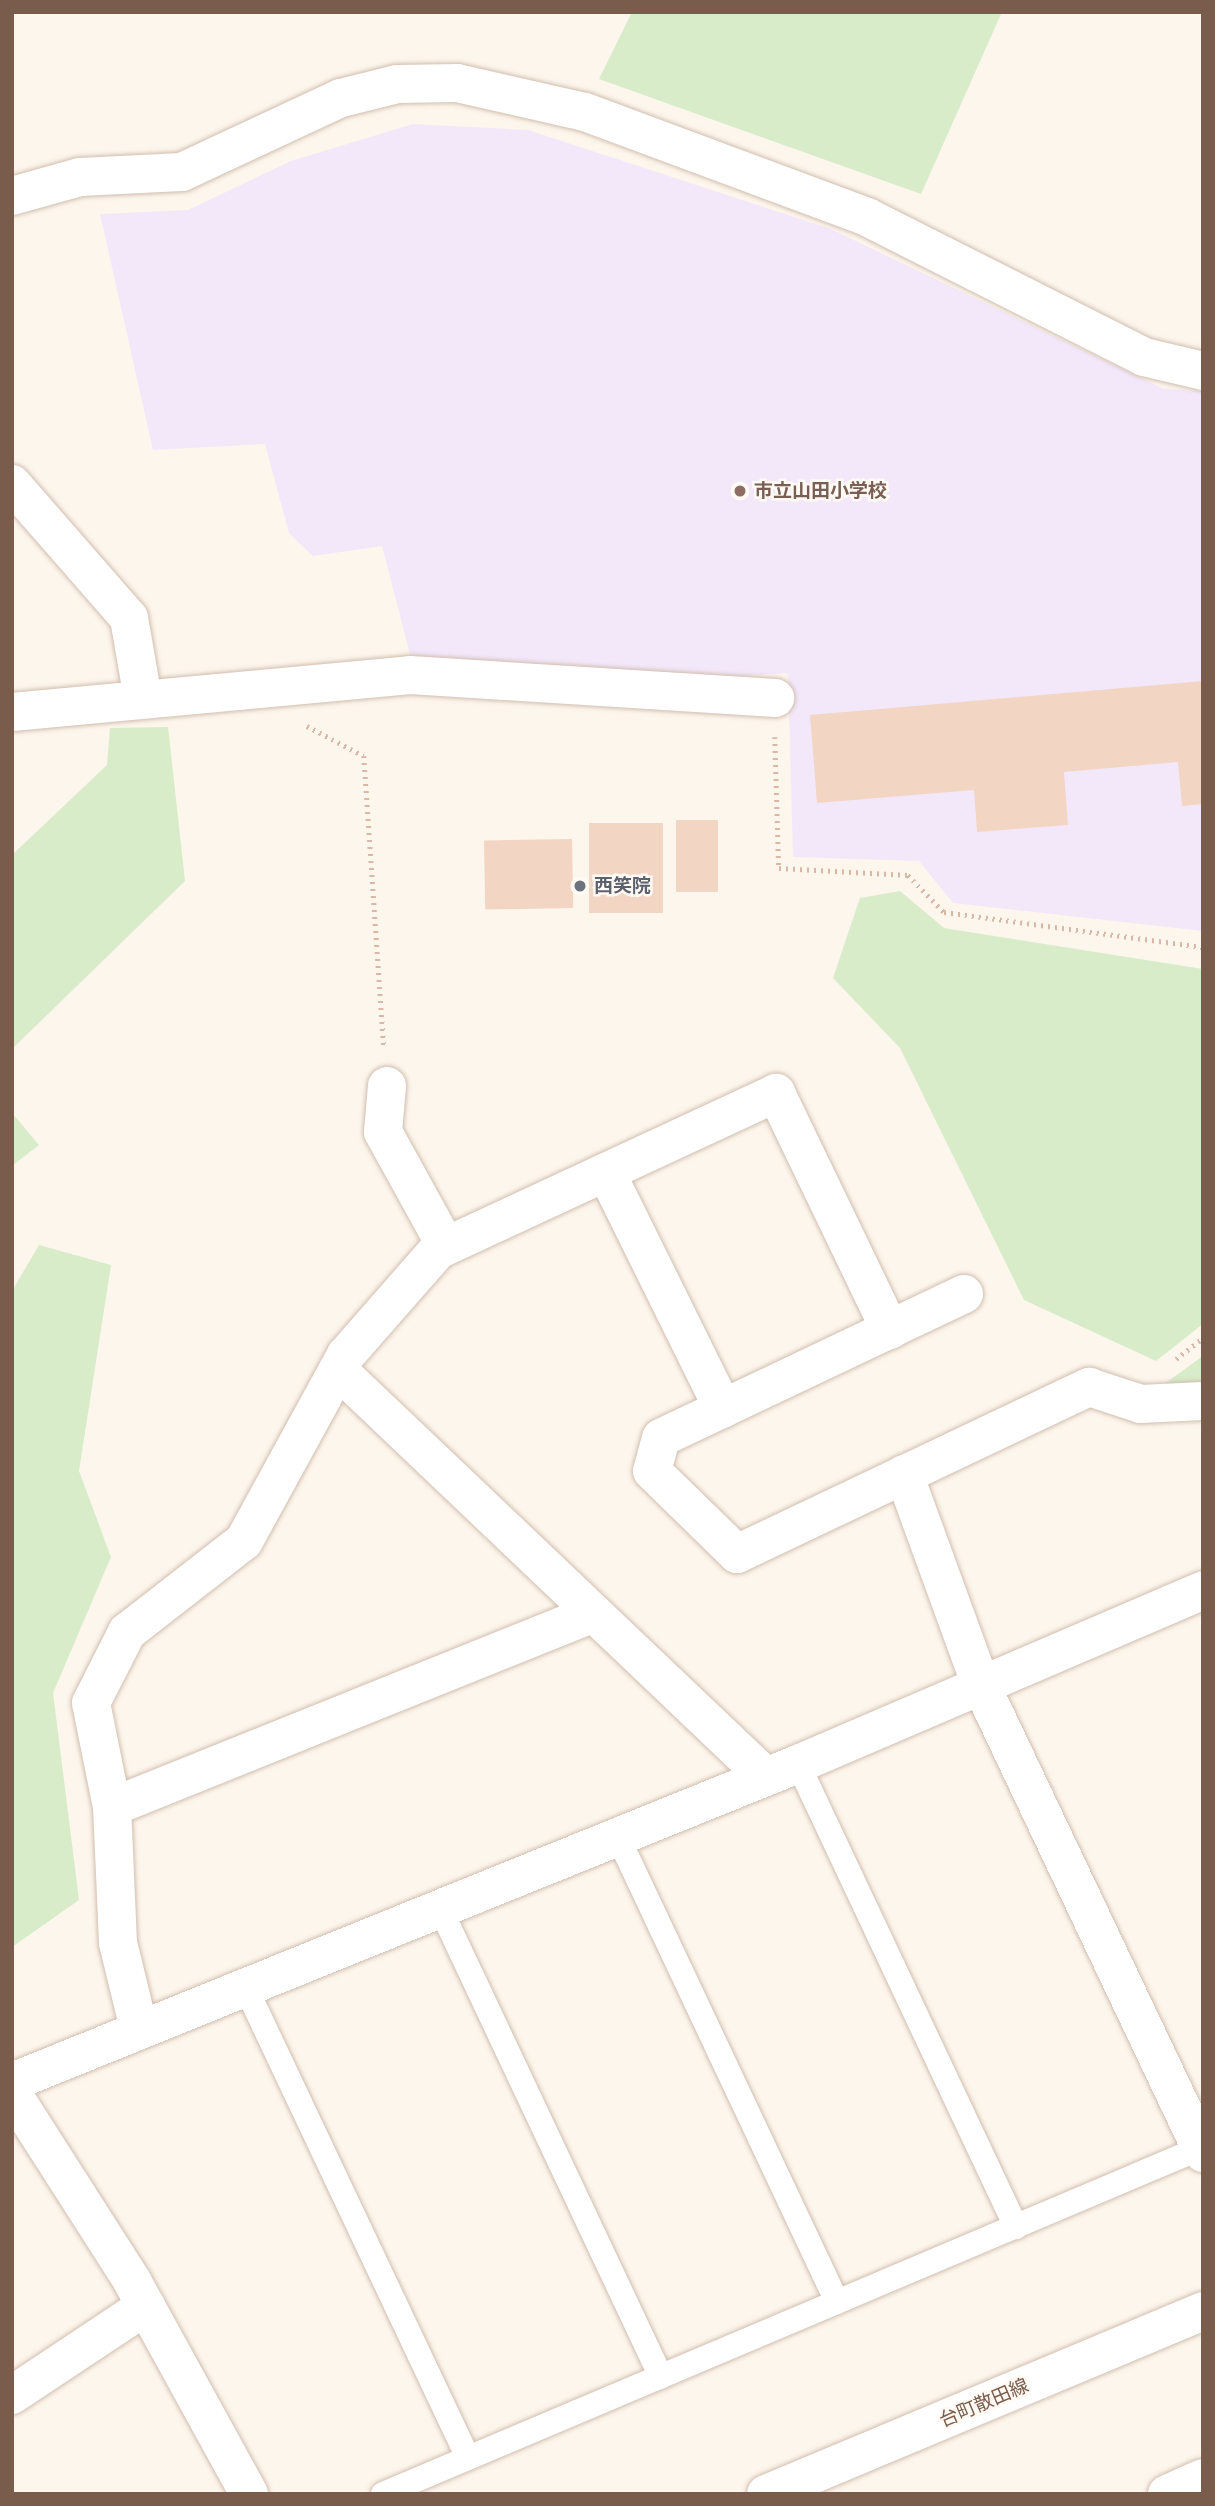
<!DOCTYPE html>
<meta charset="utf-8">
<style>
body{margin:0}
#map{position:relative;width:1215px;height:2506px;overflow:hidden;background:#fdf6ec;font-family:"Fira Sans Condensed","Noto Sans JP",sans-serif}
div>[style]{position:absolute}
.education>*{inset:0;background:#f3e8fa}
.green>*{inset:0;background:#d8ecc9}
.building>*{inset:0;background:#f3d5c3;transform-origin:0 0}
.path>*{height:4.5px;margin-top:-2.25px;transform-origin:0;background:repeating-linear-gradient(90deg,#d9b8a5 0 2px,transparent 0 7px)}
.roads{filter:drop-shadow(0 0 2px #d1beb0) drop-shadow(0 0 2px #d1beb0)}
.service>*{height:24px;margin:-12px;padding:0 12px;transform-origin:12px;border-radius:12px;background:#fff}
.minor>*{height:38px;margin:-19px;padding:0 19px;transform-origin:19px;border-radius:19px;background:#fff}
.tertiary>*{height:38px;margin:-19px;padding:0 19px;transform-origin:19px;border-radius:19px;background:#fff}
.dots>*{width:19px;height:19px;translate:-50% -50%;box-sizing:border-box;border:4px solid #fffaf3;border-radius:50%}
span{translate:-50% -50%;white-space:nowrap;text-align:center;line-height:1.15;-webkit-text-stroke:5px #fffaf3;paint-order:stroke}
.education-label{font-size:19px;color:#785e54;font-weight:700}
.left{translate:0 -50%;text-align:left}
.worship-label{font-size:19px;color:#5b616d;font-weight:700}
.street-label{font-size:19px;color:#7a5c4d}
.frame{position:absolute;inset:0;border:14px solid #7a5c4d;pointer-events:none}
</style>
<div id="map">
<div class="education">
<i style="clip-path:polygon(413px 124px,528px 130px,831px 229px,1164px 389px,1203px 391px,1203px 931px,953px 903px,919px 861px,793px 857px,788px 673px,701px 679px,411px 658px,382px 546px,313px 556px,289px 533px,265px 444px,153px 450px,100px 214px,188px 210px,291px 161px)"></i>
</div>
<div class="green">
<i style="clip-path:polygon(632px 12px,1001px 12px,1001px 14px,921px 194px,599px 79px)"></i>
<i style="clip-path:polygon(168px 727px,185px 881px,12px 1049px,12px 855px,107px 765px,110px 728px)"></i>
<i style="clip-path:polygon(900px 891px,944px 928px,1203px 969px,1203px 1324px,1156px 1361px,1024px 1300px,900px 1048px,833px 978px,860px 898px)"></i>
<i style="clip-path:polygon(12px 1113px,39px 1145px,12px 1166px)"></i>
<i style="clip-path:polygon(39px 1245px,111px 1265px,79px 1471px,111px 1557px,53px 1693px,79px 1900px,12px 1947px,12px 1291px)"></i>
<i style="clip-path:polygon(1203px 1356px,1203px 1388px,1157px 1389px)"></i>
</div>
<div class="building">
<i style="clip-path:polygon(1203px 681px,1203px 804px,1182px 806px,1178px 762px,1064px 772px,1068px 825px,977px 832px,974px 790px,817px 803px,810px 715px)"></i>
<i style="left:718px;top:820px;width:72px;height:42px;rotate:90deg"></i>
<i style="left:663px;top:823px;width:90px;height:74px;rotate:90deg"></i>
<i style="left:572px;top:839px;width:69px;height:88px;rotate:89deg"></i>
</div>
<div class="path">
<i style="left:307px;top:726px;width:64px;rotate:27.8deg"></i>
<i style="left:364px;top:756px;width:291px;rotate:86.1deg"></i>
<i style="left:775px;top:737px;width:131px;rotate:88.3deg"></i>
<i style="left:779px;top:868px;width:129px;rotate:3.1deg"></i>
<i style="left:908px;top:875px;width:52px;rotate:45.8deg"></i>
<i style="left:944px;top:912px;width:261px;rotate:7.7deg"></i>
<i style="left:1176px;top:1359px;width:34px;rotate:-38deg"></i>
</div>
<div class="roads">
<div class="service">
<i style="left:798px;top:1764px;width:512px;rotate:64.79deg"></i>
<i style="left:618px;top:1837px;width:514px;rotate:64.78deg"></i>
<i style="left:440px;top:1908px;width:518px;rotate:64.77deg"></i>
<i style="left:245px;top:1986px;width:522px;rotate:64.71deg"></i>
<i style="left:383px;top:2494px;width:890px;rotate:-22.94deg"></i>
</div>
<div class="minor">
<i style="left:12px;top:484px;width:178px;rotate:48.9deg"></i>
<i style="left:129px;top:618px;width:82px;rotate:80.2deg"></i>
<i style="left:12px;top:712px;width:400px;rotate:-5.3deg"></i>
<i style="left:410px;top:675px;width:366px;rotate:3.6deg"></i>
<i style="left:387px;top:1086px;width:46px;rotate:95deg"></i>
<i style="left:383px;top:1132px;width:130px;rotate:61.1deg"></i>
<i style="left:606px;top:1172px;width:264px;rotate:63.7deg"></i>
<i style="left:964px;top:1294px;width:335px;rotate:154.6deg"></i>
<i style="left:661px;top:1438px;width:34px;rotate:105deg"></i>
<i style="left:652px;top:1471px;width:119px;rotate:44.3deg"></i>
<i style="left:737px;top:1554px;width:390px;rotate:-25.4deg"></i>
<i style="left:1089px;top:1387px;width:55px;rotate:18.1deg"></i>
<i style="left:1141px;top:1404px;width:62px;rotate:-2.8deg"></i>
<i style="left:338px;top:1370px;width:589px;rotate:43.56deg"></i>
<i style="left:904px;top:1474px;width:225px;rotate:70deg"></i>
<i style="left:981px;top:1685px;width:518px;rotate:64.62deg"></i>
<i style="left:112px;top:1807px;width:514px;rotate:-21.93deg"></i>
<i style="left:139px;top:2029px;width:89px;rotate:-103.7deg"></i>
<i style="left:118px;top:1943px;width:136px;rotate:-92.5deg"></i>
<i style="left:112px;top:1807px;width:106px;rotate:-101.4deg"></i>
<i style="left:91px;top:1703px;width:80px;rotate:-63.1deg"></i>
<i style="left:127px;top:1632px;width:148px;rotate:-37.9deg"></i>
<i style="left:244px;top:1541px;width:212px;rotate:-61.3deg"></i>
<i style="left:346px;top:1355px;width:140px;rotate:-48.8deg"></i>
<i style="left:438px;top:1250px;width:373px;rotate:-24.9deg"></i>
<i style="left:776px;top:1093px;width:263px;rotate:64.3deg"></i>
<i style="left:12px;top:2082px;width:848px;rotate:-22.03deg"></i>
<i style="left:798px;top:1764px;width:441px;rotate:-23.2deg"></i>
<i style="left:12px;top:2093px;width:223px;rotate:57.4deg"></i>
<i style="left:132px;top:2281px;width:243px;rotate:61.2deg"></i>
<i style="left:12px;top:2395px;width:161px;rotate:-33.6deg"></i>
<i style="left:1167px;top:2494px;width:39px;rotate:-24deg"></i>
</div>
<div class="tertiary">
<i style="left:12px;top:196px;width:71px;rotate:-15.6deg"></i>
<i style="left:80px;top:177px;width:102px;rotate:-2.8deg"></i>
<i style="left:182px;top:172px;width:175px;rotate:-25deg"></i>
<i style="left:341px;top:98px;width:58px;rotate:-14deg"></i>
<i style="left:397px;top:84px;width:60px;rotate:-1deg"></i>
<i style="left:457px;top:83px;width:131px;rotate:12.8deg"></i>
<i style="left:585px;top:112px;width:301px;rotate:20.4deg"></i>
<i style="left:867px;top:217px;width:310px;rotate:26.8deg"></i>
<i style="left:1144px;top:357px;width:61px;rotate:13.3deg"></i>
<i style="left:766px;top:2494px;width:474px;rotate:-22.7deg"></i>
</div>
</div>
<div class="dots">
<i style="left:740px;top:491px;background:#8d6e63"></i>
<i style="left:580px;top:886px;background:#6b7280"></i>
</div>
<div class="education-label">
<span class="left" style="left:754px;top:491px">市立山田小学校</span>
</div>
<div class="worship-label">
<span class="left" style="left:594px;top:886px">西笑院</span>
</div>
<div class="street-label">
<span style="left:984px;top:2403px;rotate:-23deg">台町散田線</span>
</div>
<div class="frame"></div>
</div>
